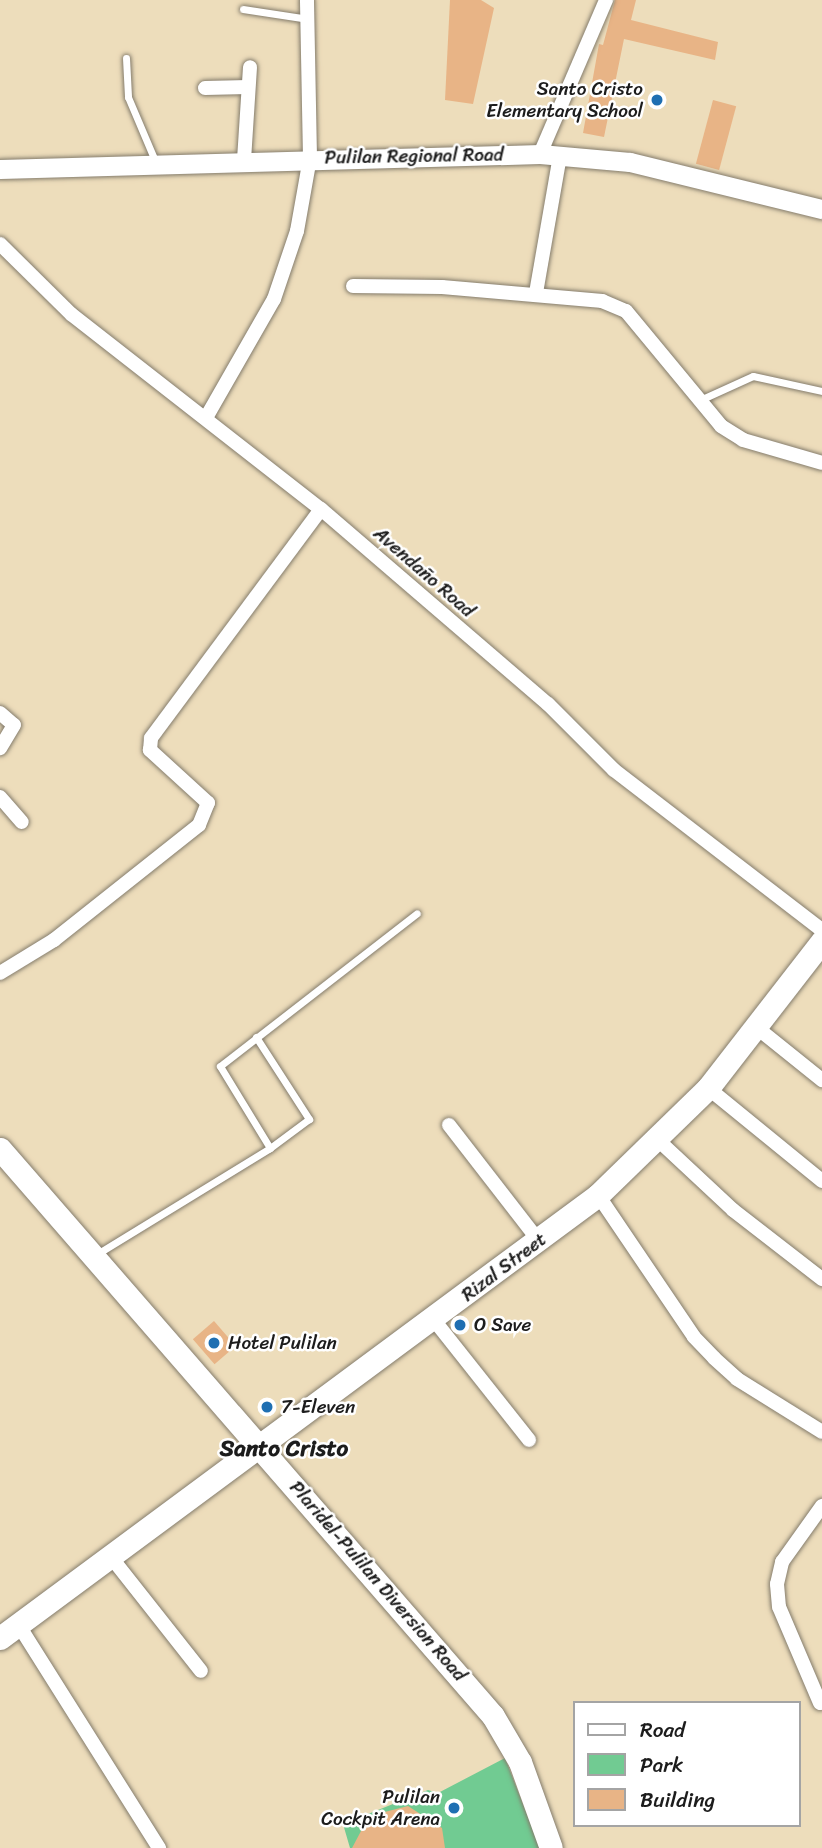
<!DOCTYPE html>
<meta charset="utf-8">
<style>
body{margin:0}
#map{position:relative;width:822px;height:1848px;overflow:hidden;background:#edddbb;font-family:Sriracha,sans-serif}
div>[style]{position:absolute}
.green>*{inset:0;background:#71cb92}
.building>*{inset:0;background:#e8b486;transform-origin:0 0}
.roads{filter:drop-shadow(0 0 2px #847c6c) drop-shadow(0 0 2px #847c6c)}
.service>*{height:7px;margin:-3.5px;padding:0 3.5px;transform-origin:3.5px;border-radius:3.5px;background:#fff}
.minor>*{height:14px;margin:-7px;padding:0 7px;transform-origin:7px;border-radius:7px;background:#fff}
.secondary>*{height:19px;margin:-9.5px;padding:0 9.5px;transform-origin:9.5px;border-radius:9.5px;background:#fff}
.primary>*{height:23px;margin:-11.5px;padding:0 11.5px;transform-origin:11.5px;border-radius:11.5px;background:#fff}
.trunk>*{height:23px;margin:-11.5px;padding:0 11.5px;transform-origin:11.5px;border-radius:11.5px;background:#fff}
.dots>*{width:19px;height:19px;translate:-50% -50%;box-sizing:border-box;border:4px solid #fff;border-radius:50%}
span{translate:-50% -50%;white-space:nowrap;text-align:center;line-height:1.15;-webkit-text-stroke:5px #fff;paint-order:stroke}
.poi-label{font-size:19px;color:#1c1c1c}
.right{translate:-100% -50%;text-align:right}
.left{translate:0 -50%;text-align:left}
.street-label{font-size:19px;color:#1c1c1c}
.quarter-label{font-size:23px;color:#1c1c1c;font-weight:700}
.legend{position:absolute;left:573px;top:1701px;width:228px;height:126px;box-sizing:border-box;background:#fff;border:2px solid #a4a4a4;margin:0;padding:9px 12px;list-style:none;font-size:21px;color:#1c1c1c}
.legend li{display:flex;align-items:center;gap:14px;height:35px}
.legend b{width:35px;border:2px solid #a4a4a4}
</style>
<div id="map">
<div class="green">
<i style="clip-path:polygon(505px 1758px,540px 1848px,350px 1848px,343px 1824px,428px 1790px,438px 1793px)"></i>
</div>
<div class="building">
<i style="clip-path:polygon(450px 0,481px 0,494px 8px,473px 104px,445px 100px)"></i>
<i style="clip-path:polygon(615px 0,636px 0,631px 20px,718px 42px,715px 60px,624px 39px,604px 137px,583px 133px,599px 44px,603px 45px)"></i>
<i style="left:713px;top:100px;width:24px;height:66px;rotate:15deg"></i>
<i style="left:214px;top:1321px;width:33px;height:28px;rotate:49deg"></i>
<i style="clip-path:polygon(408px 1806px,442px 1828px,445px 1848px,352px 1848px,369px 1816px)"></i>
</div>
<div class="roads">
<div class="service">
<i style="left:243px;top:9px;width:66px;rotate:8.7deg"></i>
<i style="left:126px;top:58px;width:39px;rotate:87deg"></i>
<i style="left:128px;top:97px;width:72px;rotate:67deg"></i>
<i style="left:700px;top:400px;width:58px;rotate:-24.4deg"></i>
<i style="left:753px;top:376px;width:71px;rotate:12.3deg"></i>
<i style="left:256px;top:1037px;width:98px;rotate:57.1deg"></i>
<i style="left:309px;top:1119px;width:49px;rotate:143.4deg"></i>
<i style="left:97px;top:1254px;width:203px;rotate:-31.5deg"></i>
<i style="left:270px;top:1148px;width:96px;rotate:-121.4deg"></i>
<i style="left:220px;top:1066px;width:249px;rotate:-37.8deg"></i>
</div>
<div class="minor">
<i style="left:205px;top:88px;width:43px;rotate:-1.3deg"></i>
<i style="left:540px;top:154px;width:168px;rotate:-66.8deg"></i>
<i style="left:244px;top:160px;width:93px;rotate:-86.3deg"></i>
<i style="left:0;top:244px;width:100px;rotate:44.6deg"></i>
<i style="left:71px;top:314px;width:317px;rotate:38deg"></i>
<i style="left:321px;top:509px;width:299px;rotate:40.7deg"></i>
<i style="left:548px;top:704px;width:93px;rotate:45deg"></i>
<i style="left:614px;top:770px;width:262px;rotate:37.6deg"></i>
<i style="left:353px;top:286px;width:89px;rotate:0.6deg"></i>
<i style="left:442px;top:287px;width:161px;rotate:5deg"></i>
<i style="left:602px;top:301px;width:26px;rotate:23deg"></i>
<i style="left:626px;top:311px;width:149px;rotate:50.4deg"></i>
<i style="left:721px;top:426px;width:26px;rotate:32deg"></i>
<i style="left:743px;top:440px;width:82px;rotate:16.2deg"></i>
<i style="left:536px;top:293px;width:139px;rotate:-80.1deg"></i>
<i style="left:207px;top:416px;width:135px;rotate:-60.2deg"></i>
<i style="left:274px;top:299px;width:72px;rotate:-71.3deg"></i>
<i style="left:297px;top:231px;width:74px;rotate:-79.9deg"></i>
<i style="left:310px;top:158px;width:158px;rotate:-91.1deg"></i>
<i style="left:0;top:713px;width:18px;rotate:41deg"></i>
<i style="left:14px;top:725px;width:27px;rotate:121deg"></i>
<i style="left:0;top:797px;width:33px;rotate:49deg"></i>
<i style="left:0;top:973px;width:63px;rotate:-31.4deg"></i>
<i style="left:54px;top:940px;width:185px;rotate:-38.4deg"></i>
<i style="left:199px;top:825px;width:24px;rotate:-68deg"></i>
<i style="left:208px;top:803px;width:79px;rotate:-137.6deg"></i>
<i style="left:150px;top:750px;width:12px;rotate:-85deg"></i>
<i style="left:151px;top:738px;width:285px;rotate:-53.4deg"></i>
<i style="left:756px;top:1027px;width:85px;rotate:38.8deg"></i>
<i style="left:708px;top:1088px;width:147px;rotate:39.2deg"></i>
<i style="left:449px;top:1125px;width:147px;rotate:52.2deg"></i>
<i style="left:658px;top:1140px;width:103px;rotate:43deg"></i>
<i style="left:733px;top:1210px;width:113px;rotate:37.8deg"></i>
<i style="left:598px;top:1195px;width:171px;rotate:55.9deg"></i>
<i style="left:694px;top:1337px;width:29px;rotate:46deg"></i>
<i style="left:714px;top:1358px;width:31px;rotate:42deg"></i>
<i style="left:737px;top:1379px;width:100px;rotate:31.9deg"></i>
<i style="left:434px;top:1320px;width:153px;rotate:51.6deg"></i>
<i style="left:111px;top:1557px;width:145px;rotate:51.7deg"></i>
<i style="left:18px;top:1624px;width:265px;rotate:57.8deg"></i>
<i style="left:820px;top:1703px;width:104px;rotate:-113.1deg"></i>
<i style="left:779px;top:1607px;width:23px;rotate:-95deg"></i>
<i style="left:777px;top:1584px;width:23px;rotate:-77deg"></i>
<i style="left:782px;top:1562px;width:69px;rotate:-54.5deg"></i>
</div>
<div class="secondary">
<i style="left:0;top:169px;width:540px;rotate:-1.59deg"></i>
<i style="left:540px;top:154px;width:90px;rotate:5.1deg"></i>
<i style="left:630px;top:162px;width:198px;rotate:13.8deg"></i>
</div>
<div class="primary">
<i style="left:0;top:1638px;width:744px;rotate:-36.53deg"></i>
<i style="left:598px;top:1195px;width:153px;rotate:-44.2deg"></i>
<i style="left:708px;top:1088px;width:186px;rotate:-52.2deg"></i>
</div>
<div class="trunk">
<i style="left:0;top:1149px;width:751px;rotate:48.99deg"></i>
<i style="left:493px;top:1716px;width:53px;rotate:59.6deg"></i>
<i style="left:520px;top:1762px;width:91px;rotate:70.2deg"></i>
</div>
</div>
<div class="dots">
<i style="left:657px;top:100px;background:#1f6fb2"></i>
<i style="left:460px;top:1325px;background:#1f6fb2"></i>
<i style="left:214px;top:1343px;background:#1f6fb2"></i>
<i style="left:267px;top:1407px;background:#1f6fb2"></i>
<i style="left:454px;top:1808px;background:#1f6fb2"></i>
</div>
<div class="poi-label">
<span class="right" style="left:643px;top:100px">Santo Cristo<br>Elementary School</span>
<span class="left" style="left:474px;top:1325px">O Save</span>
<span class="left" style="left:228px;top:1343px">Hotel Pulilan</span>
<span class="left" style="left:281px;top:1407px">7-Eleven</span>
<span class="right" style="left:440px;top:1808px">Pulilan<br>Cockpit Arena</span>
</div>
<div class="street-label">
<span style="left:414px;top:156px;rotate:-1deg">Pulilan Regional Road</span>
<span style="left:424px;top:572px;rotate:41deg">Avendaño Road</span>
<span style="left:504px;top:1267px;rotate:-37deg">Rizal Street</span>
<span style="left:378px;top:1581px;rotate:49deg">Plaridel-Pulilan Diversion Road</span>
</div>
<div class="quarter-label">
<span style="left:284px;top:1449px">Santo Cristo</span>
</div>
<ul class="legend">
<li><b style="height:9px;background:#fff"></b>Road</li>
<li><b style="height:19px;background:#71cb92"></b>Park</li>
<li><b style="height:19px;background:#e8b486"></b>Building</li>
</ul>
</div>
